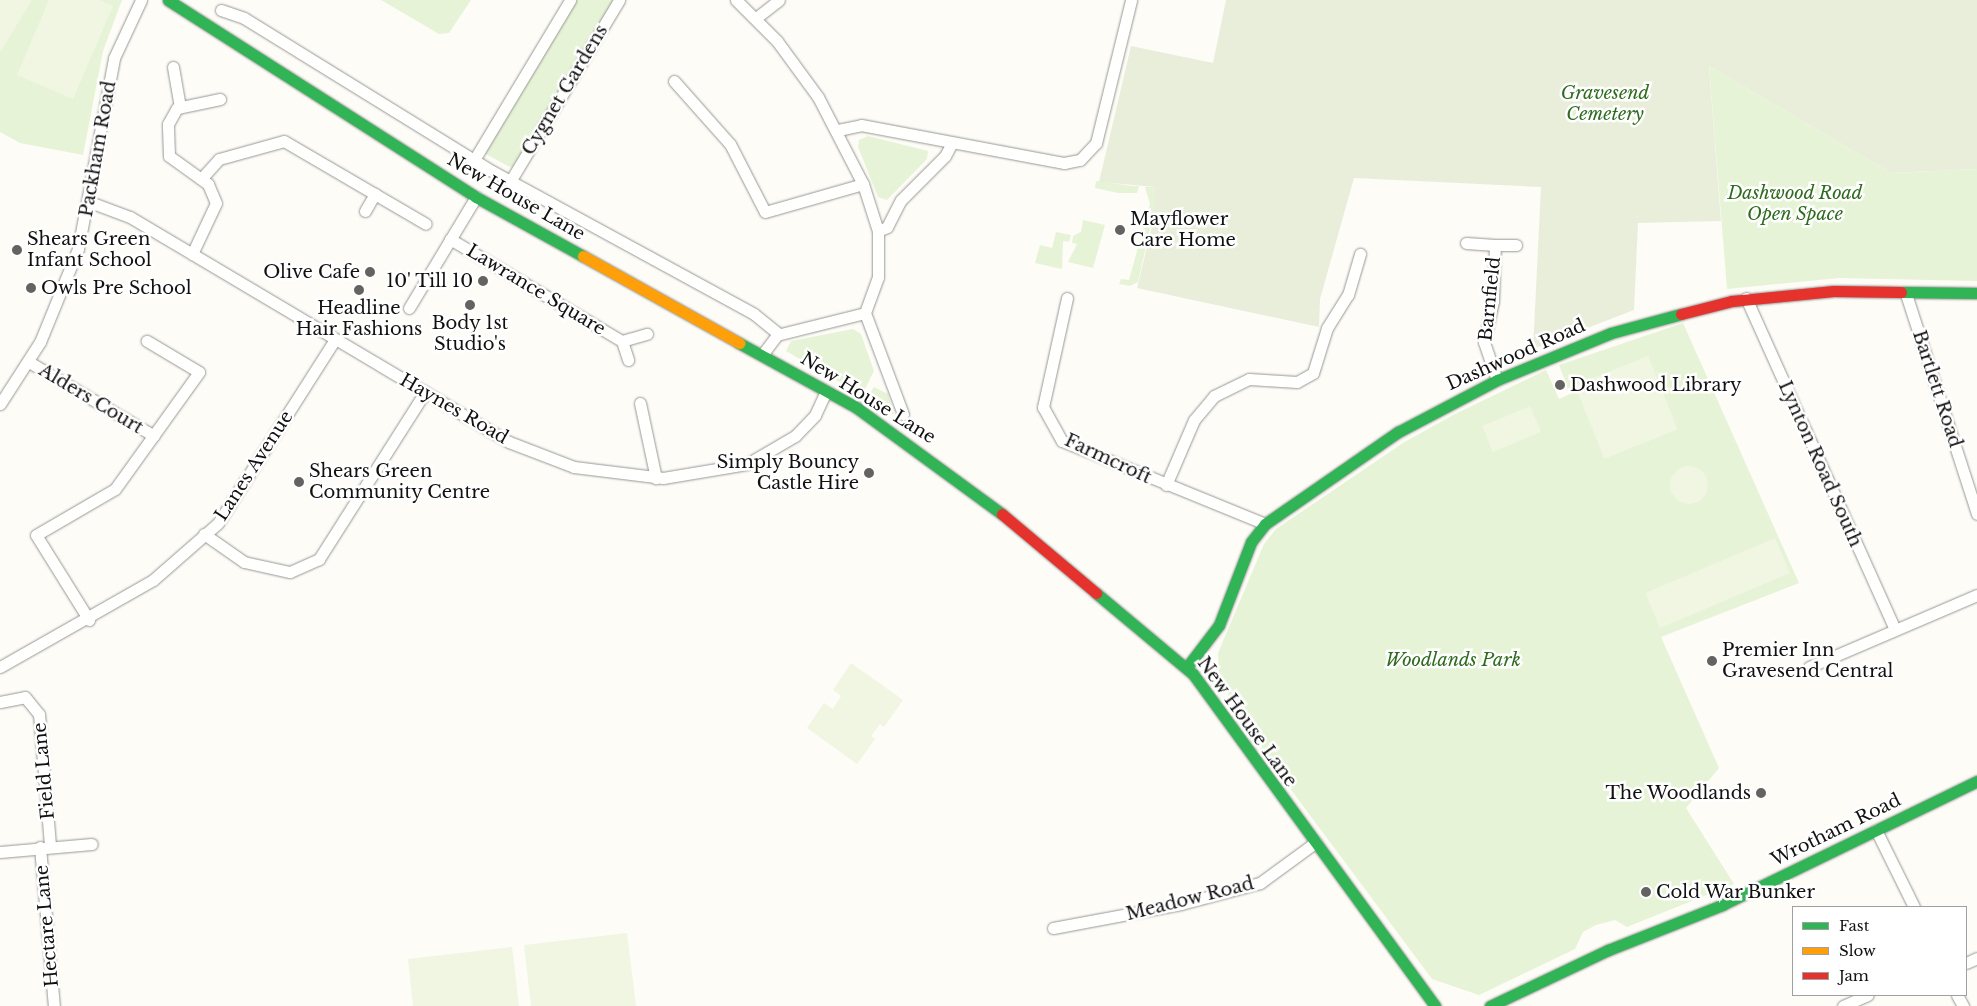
<!DOCTYPE html>
<style>
body{margin:0}
#map{position:relative;width:1977px;height:1006px;overflow:hidden;background:#fdfcf7;font-family:"Libre Baskerville",serif}
div>[style]{position:absolute}
.green>*{inset:0;background:#e7f3d7}
.cemetery>*{inset:0;background:#e9eedb}
.pitch>*{inset:0;background:#f0f6e1;transform-origin:0 0}
.round{border-radius:50%}
.roads{filter:drop-shadow(0 0 1px #979795) drop-shadow(0 0 1px #979795)}
.street>*{height:11px;margin:-5.5px;padding:0 5.5px;transform-origin:5.5px;border-radius:5.5px;background:#fffffe}
.fast>*{height:11px;margin:-5.5px;padding:0 5.5px;transform-origin:5.5px;border-radius:5.5px;background:#30b455}
.slow>*{height:11px;margin:-5.5px;padding:0 5.5px;transform-origin:5.5px;border-radius:5.5px;background:#ff9f0a}
.jam>*{height:11px;margin:-5.5px;padding:0 5.5px;transform-origin:5.5px;border-radius:5.5px;background:#e5322d}
.dots>*{width:14px;height:14px;translate:-50% -50%;box-sizing:border-box;border:2px solid #fff;border-radius:50%}
span{translate:-50% -50%;white-space:nowrap;text-align:center;line-height:1.15;-webkit-text-stroke:5px #fff;paint-order:stroke}
.street-label{font-size:18px;color:#111}
.park-label{font-size:18px;color:#2f6b1f;font-style:italic}
.poi-label{font-size:18px;color:#111}
.left{translate:0 -50%;text-align:left}
.right{translate:-100% -50%;text-align:right}
.legend{position:absolute;left:1792px;top:906px;width:175px;height:90px;box-sizing:border-box;background:#fff;border:1px solid #a0a0a0;margin:0;padding:6px 9px;list-style:none;font-size:15px;color:#111}
.legend li{display:flex;align-items:center;gap:10px;height:25px}
.legend b{width:25px;border:1px solid #a0a0a0}
</style>
<div id="map">
<div class="green">
<i style="clip-path:polygon(0 0,122px 0,103px 51px,83px 155px,20px 143px,0 132px)"></i>
<i style="clip-path:polygon(381px 0,471px 0,449px 33px,439px 34px)"></i>
<i style="clip-path:polygon(573px 0,616px 0,512px 168px,482px 152px)"></i>
<i style="clip-path:polygon(1709px 66px,1891px 173px,1977px 169px,1977px 281px,1839px 278px,1727px 289px)"></i>
<i style="clip-path:polygon(868px 136px,928px 151px,927px 159px,887px 200px,878px 197px,858px 147px,859px 140px)"></i>
<i style="clip-path:polygon(1096px 181px,1132px 186px,1139px 186px,1137px 193px,1118px 193px,1095px 188px)"></i>
<i style="clip-path:polygon(1145px 187px,1155px 187px,1156px 202px,1138px 282px,1130px 286px,1119px 284px,1121px 279px,1129px 280px,1150px 204px)"></i>
<i style="clip-path:polygon(1083px 220px,1105px 225px,1093px 268px,1068px 262px,1077px 244px,1072px 243px,1073px 236px,1081px 232px)"></i>
<i style="clip-path:polygon(1056px 232px,1071px 235px,1069px 242px,1063px 241px,1062px 269px,1035px 263px,1040px 245px,1052px 248px)"></i>
<i style="clip-path:polygon(1683px 323px,1799px 583px,1661px 637px,1719px 768px,1686px 808px,1734px 884px,1627px 927px,1615px 920px,1596px 925px,1583px 932px,1575px 949px,1479px 995px,1432px 979px,1245px 728px,1219px 676px,1218px 653px,1264px 544px,1276px 529px,1403px 443px,1453px 415px,1546px 370px,1559px 399px,1570px 394px,1559px 365px)"></i>
<i style="clip-path:polygon(853px 329px,861px 334px,874px 371px,862px 395px,786px 351px,791px 341px)"></i>
<i style="clip-path:polygon(874px 387px,888px 394px,894px 415px,867px 398px)"></i>
</div>
<div class="cemetery">
<i style="clip-path:polygon(1226px 0,1977px 0,1977px 169px,1891px 173px,1709px 66px,1721px 221px,1638px 223px,1634px 310px,1533px 349px,1541px 187px,1354px 178px,1320px 299px,1319px 327px,1137px 288px,1153px 222px,1155px 187px,1099px 182px,1131px 46px,1213px 63px)"></i>
</div>
<div class="pitch">
<i style="clip-path:polygon(0 0,32px 0,0 52px)"></i>
<i style="clip-path:polygon(49px 0,99px 0,113px 6px,73px 99px,17px 75px)"></i>
<i style="left:1648px;top:356px;width:79px;height:79px;rotate:68deg"></i>
<i style="left:1530px;top:406px;width:28px;height:52px;rotate:67deg"></i>
<i class="round" style="left:1670px;top:466px;width:38px;height:38px"></i>
<i style="left:1775px;top:538px;width:38px;height:141px;rotate:67deg"></i>
<i style="clip-path:polygon(851px 663px,903px 700px,884px 727px,880px 724px,871px 736px,875px 739px,857px 764px,807px 728px,824px 703px,833px 709px,841px 696px,833px 690px)"></i>
<i style="clip-path:polygon(627px 933px,636px 1006px,531px 1006px,524px 945px)"></i>
<i style="clip-path:polygon(512px 947px,519px 1006px,413px 1006px,408px 959px)"></i>
</div>
<div class="roads">
<div class="street">
<i style="left:736px;top:0;width:58px;rotate:45deg"></i>
<i style="left:777px;top:41px;width:69px;rotate:53.8deg"></i>
<i style="left:818px;top:97px;width:98px;rotate:62.7deg"></i>
<i style="left:863px;top:184px;width:49px;rotate:72.3deg"></i>
<i style="left:878px;top:231px;width:46px;rotate:90deg"></i>
<i style="left:878px;top:277px;width:38px;rotate:110deg"></i>
<i style="left:865px;top:313px;width:91px;rotate:166deg"></i>
<i style="left:777px;top:335px;width:25px;rotate:127deg"></i>
<i style="left:221px;top:10px;width:24px;rotate:19deg"></i>
<i style="left:244px;top:18px;width:291px;rotate:31.7deg"></i>
<i style="left:492px;top:171px;width:298px;rotate:28.6deg"></i>
<i style="left:754px;top:314px;width:32px;rotate:39deg"></i>
<i style="left:756px;top:18px;width:29px;rotate:-38deg"></i>
<i style="left:173px;top:67px;width:41px;rotate:80.1deg"></i>
<i style="left:674px;top:81px;width:84px;rotate:48.4deg"></i>
<i style="left:730px;top:144px;width:76px;rotate:62.8deg"></i>
<i style="left:765px;top:212px;width:102px;rotate:-15.9deg"></i>
<i style="left:838px;top:130px;width:24px;rotate:-12deg"></i>
<i style="left:861px;top:125px;width:207px;rotate:10.6deg"></i>
<i style="left:1064px;top:163px;width:16px;rotate:-11deg"></i>
<i style="left:1080px;top:160px;width:23px;rotate:-47deg"></i>
<i style="left:1096px;top:143px;width:147px;rotate:-76.2deg"></i>
<i style="left:474px;top:160px;width:187px;rotate:-59deg"></i>
<i style="left:201px;top:179px;width:27px;rotate:-48deg"></i>
<i style="left:219px;top:159px;width:67px;rotate:-15.5deg"></i>
<i style="left:284px;top:141px;width:164px;rotate:30.3deg"></i>
<i style="left:511px;top:180px;width:210px;rotate:-59deg"></i>
<i style="left:90px;top:202px;width:43px;rotate:20.6deg"></i>
<i style="left:130px;top:217px;width:441px;rotate:30.7deg"></i>
<i style="left:509px;top:442px;width:70px;rotate:21deg"></i>
<i style="left:574px;top:467px;width:90px;rotate:7deg"></i>
<i style="left:663px;top:478px;width:85px;rotate:-9.5deg"></i>
<i style="left:747px;top:464px;width:56px;rotate:-30.3deg"></i>
<i style="left:795px;top:436px;width:29px;rotate:-46deg"></i>
<i style="left:815px;top:415px;width:26px;rotate:-65deg"></i>
<i style="left:365px;top:211px;width:20px;rotate:-60deg"></i>
<i style="left:878px;top:231px;width:10px;rotate:-24deg"></i>
<i style="left:887px;top:227px;width:30px;rotate:-63deg"></i>
<i style="left:901px;top:200px;width:62px;rotate:-45deg"></i>
<i style="left:945px;top:156px;width:15px;rotate:-62deg"></i>
<i style="left:450px;top:239px;width:200px;rotate:30.7deg"></i>
<i style="left:622px;top:341px;width:26px;rotate:-16deg"></i>
<i style="left:1466px;top:243px;width:29px;rotate:4deg"></i>
<i style="left:192px;top:254px;width:56px;rotate:-64.8deg"></i>
<i style="left:216px;top:203px;width:21px;rotate:-113deg"></i>
<i style="left:208px;top:184px;width:48px;rotate:-144.3deg"></i>
<i style="left:169px;top:156px;width:32px;rotate:-92deg"></i>
<i style="left:168px;top:124px;width:18px;rotate:-61deg"></i>
<i style="left:177px;top:108px;width:44px;rotate:-11.8deg"></i>
<i style="left:1906px;top:294px;width:231px;rotate:72.1deg"></i>
<i style="left:1067px;top:298px;width:112px;rotate:102.4deg"></i>
<i style="left:1043px;top:407px;width:39px;rotate:61deg"></i>
<i style="left:1062px;top:441px;width:219px;rotate:22.2deg"></i>
<i style="left:1746px;top:298px;width:363px;rotate:65.8deg"></i>
<i style="left:409px;top:308px;width:130px;rotate:-58.9deg"></i>
<i style="left:865px;top:313px;width:108px;rotate:69.4deg"></i>
<i style="left:622px;top:341px;width:20px;rotate:72deg"></i>
<i style="left:29px;top:362px;width:145px;rotate:30.6deg"></i>
<i style="left:1497px;top:380px;width:40px;rotate:-108.9deg"></i>
<i style="left:1484px;top:342px;width:42px;rotate:-77.6deg"></i>
<i style="left:1493px;top:301px;width:56px;rotate:-88deg"></i>
<i style="left:1495px;top:245px;width:21px"></i>
<i style="left:640px;top:403px;width:77px;rotate:78deg"></i>
<i style="left:0;top:404px;width:74px;rotate:-57.2deg"></i>
<i style="left:40px;top:342px;width:100px;rotate:-67.8deg"></i>
<i style="left:78px;top:249px;width:194px;rotate:-79.3deg"></i>
<i style="left:114px;top:58px;width:64px;rotate:-65deg"></i>
<i style="left:1166px;top:485px;width:71px;rotate:-66.7deg"></i>
<i style="left:1194px;top:420px;width:31px;rotate:-50deg"></i>
<i style="left:1214px;top:396px;width:39px;rotate:-26deg"></i>
<i style="left:1249px;top:379px;width:48px;rotate:3.6deg"></i>
<i style="left:1297px;top:382px;width:18px;rotate:-29deg"></i>
<i style="left:1313px;top:373px;width:47px;rotate:-72.7deg"></i>
<i style="left:1327px;top:328px;width:39px;rotate:-58deg"></i>
<i style="left:1348px;top:295px;width:43px;rotate:-73.7deg"></i>
<i style="left:204px;top:534px;width:49px;rotate:35deg"></i>
<i style="left:244px;top:562px;width:47px;rotate:12.3deg"></i>
<i style="left:290px;top:572px;width:32px;rotate:-24deg"></i>
<i style="left:319px;top:559px;width:198px;rotate:-57.6deg"></i>
<i style="left:89px;top:620px;width:100px;rotate:-121.9deg"></i>
<i style="left:36px;top:535px;width:91px;rotate:-30.2deg"></i>
<i style="left:115px;top:489px;width:144px;rotate:-54.3deg"></i>
<i style="left:199px;top:372px;width:61px;rotate:-149.2deg"></i>
<i style="left:0;top:667px;width:176px;rotate:-29.6deg"></i>
<i style="left:153px;top:580px;width:86px;rotate:-41.2deg"></i>
<i style="left:218px;top:523px;width:218px;rotate:-57.5deg"></i>
<i style="left:1809px;top:667px;width:183px;rotate:-23.2deg"></i>
<i style="left:0;top:702px;width:25px;rotate:-11deg"></i>
<i style="left:25px;top:697px;width:22px;rotate:51deg"></i>
<i style="left:39px;top:714px;width:132px;rotate:85.2deg"></i>
<i style="left:1876px;top:830px;width:86px;rotate:63.7deg"></i>
<i style="left:40px;top:847px;width:160px;rotate:85deg"></i>
<i style="left:0;top:852px;width:92px;rotate:-5deg"></i>
<i style="left:1053px;top:928px;width:130px;rotate:-10.6deg"></i>
<i style="left:1181px;top:904px;width:82px;rotate:-14.9deg"></i>
<i style="left:1260px;top:883px;width:69px;rotate:-36.2deg"></i>
<i style="left:1966px;top:963px;width:12px;rotate:-24deg"></i>
<i style="left:1957px;top:995px;width:13px;rotate:61deg"></i>
<i style="left:1843px;top:1006px;width:27px;rotate:-24deg"></i>
</div>
<div class="fast">
<i style="left:168px;top:0;width:366px;rotate:32.6deg"></i>
<i style="left:476px;top:197px;width:122px;rotate:28.9deg"></i>
<i style="left:1901px;top:292px;width:76px;rotate:0.8deg"></i>
<i style="left:739px;top:343px;width:135px;rotate:28.8deg"></i>
<i style="left:857px;top:408px;width:180px;rotate:36.2deg"></i>
<i style="left:1096px;top:593px;width:126px;rotate:39.9deg"></i>
<i style="left:1193px;top:674px;width:411px;rotate:53.9deg"></i>
<i style="left:1187px;top:667px;width:53px;rotate:-52.7deg"></i>
<i style="left:1219px;top:625px;width:89px;rotate:-68.9deg"></i>
<i style="left:1251px;top:542px;width:23px;rotate:-52deg"></i>
<i style="left:1265px;top:524px;width:162px;rotate:-34.7deg"></i>
<i style="left:1398px;top:432px;width:112px;rotate:-27.7deg"></i>
<i style="left:1497px;top:380px;width:123px;rotate:-22.4deg"></i>
<i style="left:1611px;top:333px;width:73px;rotate:-15.2deg"></i>
<i style="left:1490px;top:1006px;width:131px;rotate:-25.4deg"></i>
<i style="left:1608px;top:950px;width:123px;rotate:-21.5deg"></i>
<i style="left:1722px;top:905px;width:284px;rotate:-25.9deg"></i>
</div>
<div class="slow">
<i style="left:583px;top:256px;width:179px;rotate:29.1deg"></i>
</div>
<div class="jam">
<i style="left:1681px;top:314px;width:53px;rotate:-14.3deg"></i>
<i style="left:1732px;top:301px;width:102px;rotate:-5.6deg"></i>
<i style="left:1834px;top:291px;width:67px;rotate:0.9deg"></i>
<i style="left:1002px;top:514px;width:123px;rotate:40deg"></i>
</div>
</div>
<div class="dots">
<i style="left:1120px;top:230px;background:#646362"></i>
<i style="left:17px;top:250px;background:#646362"></i>
<i style="left:370px;top:272px;background:#646362"></i>
<i style="left:483px;top:281px;background:#646362"></i>
<i style="left:31px;top:288px;background:#646362"></i>
<i style="left:359px;top:290px;background:#646362"></i>
<i style="left:470px;top:305px;background:#646362"></i>
<i style="left:1560px;top:385px;background:#646362"></i>
<i style="left:869px;top:473px;background:#646362"></i>
<i style="left:299px;top:482px;background:#646362"></i>
<i style="left:1712px;top:661px;background:#646362"></i>
<i style="left:1761px;top:793px;background:#646362"></i>
<i style="left:1646px;top:892px;background:#646362"></i>
</div>
<div class="street-label">
<span style="left:565px;top:90px;rotate:-59deg">Cygnet Gardens</span>
<span style="left:98px;top:149px;rotate:-80deg">Packham Road</span>
<span style="left:516px;top:197px;rotate:30deg">New House Lane</span>
<span style="left:536px;top:290px;rotate:31deg">Lawrance Square</span>
<span style="left:1490px;top:299px;rotate:-84deg">Barnfield</span>
<span style="left:1516px;top:355px;rotate:-24deg">Dashwood Road</span>
<span style="left:1937px;top:389px;rotate:72deg">Bartlett Road</span>
<span style="left:868px;top:398px;rotate:32deg">New House Lane</span>
<span style="left:91px;top:399px;rotate:31deg">Alders Court</span>
<span style="left:454px;top:409px;rotate:30deg">Haynes Road</span>
<span style="left:1108px;top:459px;rotate:25deg">Farmcroft</span>
<span style="left:1820px;top:464px;rotate:66deg">Lynton Road South</span>
<span style="left:254px;top:466px;rotate:-57deg">Lanes Avenue</span>
<span style="left:1247px;top:722px;rotate:54deg">New House Lane</span>
<span style="left:44px;top:771px;rotate:-95deg">Field Lane</span>
<span style="left:1836px;top:830px;rotate:-26deg">Wrotham Road</span>
<span style="left:1190px;top:899px;rotate:-14deg">Meadow Road</span>
<span style="left:47px;top:926px;rotate:-95deg">Hectare Lane</span>
</div>
<div class="park-label">
<span style="left:1605px;top:104px">Gravesend<br>Cemetery</span>
<span style="left:1795px;top:204px">Dashwood Road<br>Open Space</span>
<span style="left:1453px;top:660px">Woodlands Park</span>
</div>
<div class="poi-label">
<span class="left" style="left:1130px;top:230px">Mayflower<br>Care Home</span>
<span class="left" style="left:27px;top:250px">Shears Green<br>Infant School</span>
<span class="right" style="left:360px;top:272px">Olive Cafe</span>
<span class="right" style="left:473px;top:281px">10' Till 10</span>
<span class="left" style="left:41px;top:288px">Owls Pre School</span>
<span style="left:359px;top:319px">Headline<br>Hair Fashions</span>
<span style="left:470px;top:334px">Body 1st<br>Studio's</span>
<span class="left" style="left:1570px;top:385px">Dashwood Library</span>
<span class="right" style="left:859px;top:473px">Simply Bouncy<br>Castle Hire</span>
<span class="left" style="left:309px;top:482px">Shears Green<br>Community Centre</span>
<span class="left" style="left:1722px;top:661px">Premier Inn<br>Gravesend Central</span>
<span class="right" style="left:1751px;top:793px">The Woodlands</span>
<span class="left" style="left:1656px;top:892px">Cold War Bunker</span>
</div>
<ul class="legend">
<li><b style="height:6px;background:#30b455"></b>Fast</li>
<li><b style="height:6px;background:#ff9f0a"></b>Slow</li>
<li><b style="height:6px;background:#e5322d"></b>Jam</li>
</ul>
</div>
